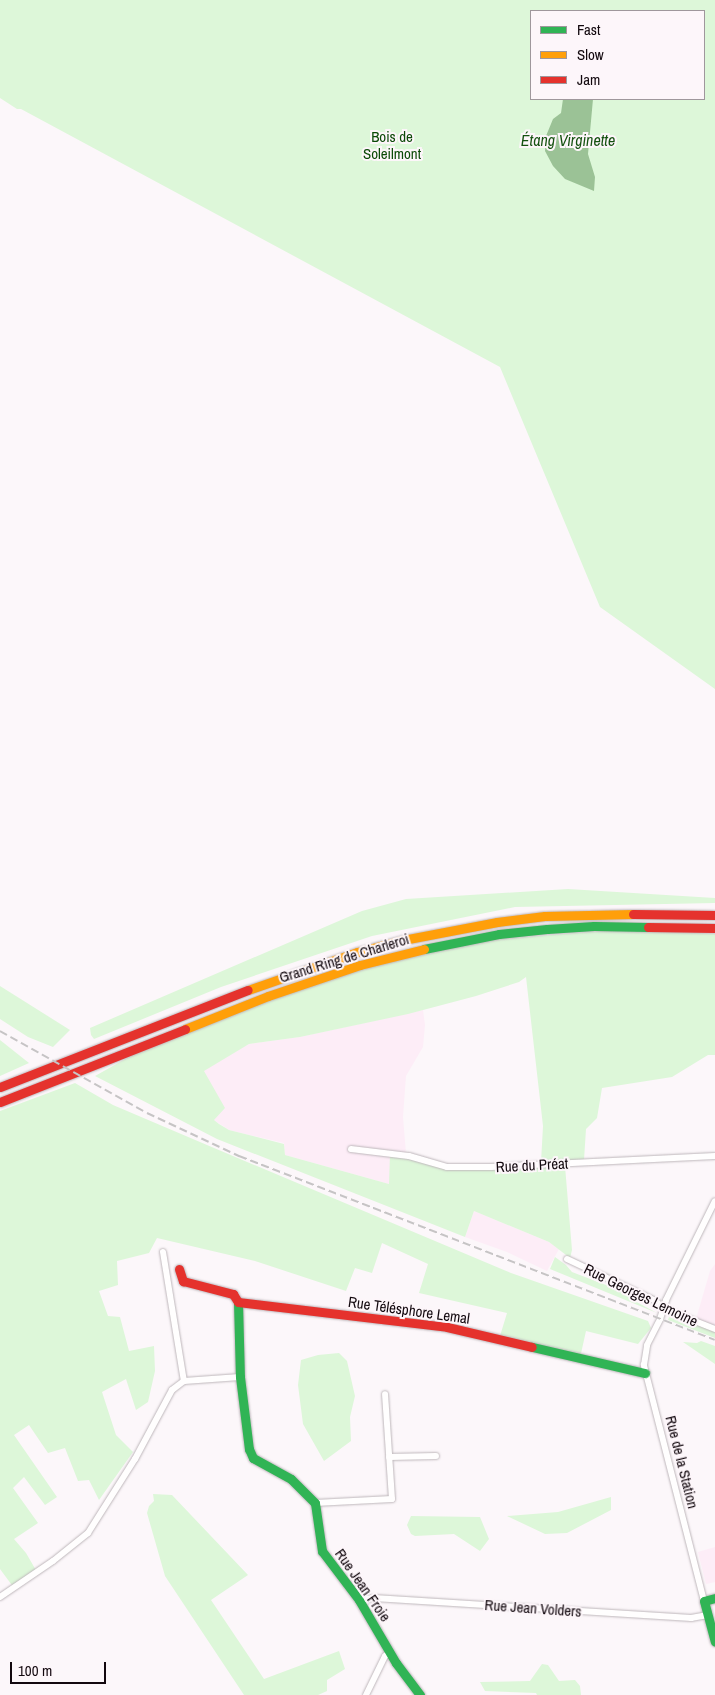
<!DOCTYPE html>
<meta charset="utf-8">
<style>
body{margin:0}
#map{position:relative;width:715px;height:1695px;overflow:hidden;background:#fcf7fa;font-family:"Archivo Narrow",sans-serif}
div>[style]{position:absolute}
.built>*{inset:0;background:#fdedf7}
.green>*{inset:0;background:#ddf7d9}
.water>*{inset:0;background:#9bc296}
.roads{filter:drop-shadow(0 0 1px #beb7bb) drop-shadow(0 0 1px #beb7bb)}
.street>*{height:6px;margin:-3px;padding:0 3px;transform-origin:3px;border-radius:3px;background:#fffefe}
.fast>*{height:9px;margin:-4.5px;padding:0 4.5px;transform-origin:4.5px;border-radius:4.5px;background:#30b455}
.slow>*{height:9px;margin:-4.5px;padding:0 4.5px;transform-origin:4.5px;border-radius:4.5px;background:#ff9f0a}
.jam>*{height:9px;margin:-4.5px;padding:0 4.5px;transform-origin:4.5px;border-radius:4.5px;background:#e5322d}
.rail>*{height:2px;margin-top:-1px;transform-origin:0;background:repeating-linear-gradient(90deg,#c6c4c5 0 8px,transparent 0 12px)}
span{translate:-50% -50%;white-space:nowrap;text-align:center;line-height:1.15;-webkit-text-stroke:4px #fdf6fa;paint-order:stroke}
.park-label{font-size:15px;color:#0b4a07}
.street-label{font-size:15px;color:#12080e}
.water-label{font-size:16px;color:#155211;font-style:italic}
.legend{position:absolute;left:530px;top:10px;width:175px;height:90px;box-sizing:border-box;background:#fdf6fa;border:1px solid #9f979c;margin:0;padding:6px 9px;list-style:none;font-size:15px;color:#12080e}
.legend li{display:flex;align-items:center;gap:10px;height:25px}
.legend b{width:25px;border:1px solid #9f979c}
.scale{position:absolute;left:10px;top:1662px;width:96px;height:22px;box-sizing:border-box;border:2px solid #12080e;border-top:0;padding-left:6px;font-size:15px;line-height:18px;white-space:nowrap;color:#12080e;-webkit-text-stroke:4px #fdf6fa;paint-order:stroke}
</style>
<div id="map">
<div class="built">
<i style="clip-path:polygon(423px 1010px,425px 1025px,423px 1047px,406px 1076px,403px 1117px,406px 1153px,389px 1184px,285px 1155px,284px 1143px,229px 1130px,214px 1120px,203px 1071px,226px 1056px,249px 1044px,300px 1037px)"></i>
<i style="clip-path:polygon(474px 1211px,549px 1242px,559px 1249px,547px 1271px,507px 1252px,465px 1237px)"></i>
<i style="clip-path:polygon(715px 1264px,715px 1327px,696px 1319px,710px 1271px)"></i>
<i style="clip-path:polygon(715px 1547px,715px 1582px,706px 1584px,698px 1552px)"></i>
</div>
<div class="green">
<i style="clip-path:polygon(evenodd,0 0,715px 0,715px 689px,600px 607px,500px 367px,21px 109px,17px 109px,0 98px,0 0,531px 11px,704px 11px,704px 99px,531px 99px,531px 11px)"></i>
<i style="clip-path:polygon(568px 889px,715px 898px,715px 903px,515px 907px,372px 936px,221px 987px,94px 1039px,91px 1035px,90px 1028px,362px 911px,406px 899px)"></i>
<i style="clip-path:polygon(626px 929px,715px 934px,715px 1055px,708px 1055px,672px 1077px,602px 1088px,597px 1118px,586px 1129px,584px 1160px,541px 1162px,543px 1126px,526px 977px,519px 982px,476px 996px,408px 1014px,300px 1037px,249px 1044px,204px 1071px,225px 1108px,214px 1120px,219px 1124px,229px 1130px,284px 1144px,285px 1155px,389px 1184px,390px 1154px,452px 1168px,565px 1166px,572px 1250px,570px 1258px,549px 1242px,474px 1211px,465px 1237px,217px 1139px,95px 1076px,136px 1053px,360px 965px,488px 940px)"></i>
<i style="clip-path:polygon(0 986px,70px 1030px,53px 1047px,28px 1037px,0 1019px)"></i>
<i style="clip-path:polygon(0 1040px,29px 1063px,0 1076px)"></i>
<i style="clip-path:polygon(75px 1083px,113px 1105px,207px 1145px,511px 1273px,648px 1321px,651px 1328px,638px 1344px,586px 1331px,580px 1358px,500px 1336px,507px 1313px,419px 1293px,428px 1264px,382px 1243px,372px 1273px,355px 1268px,346px 1291px,255px 1261px,157px 1238px,149px 1253px,117px 1261px,118px 1285px,99px 1291px,108px 1316px,120px 1317px,129px 1351px,154px 1346px,155px 1371px,148px 1402px,136px 1410px,126px 1379px,102px 1392px,116px 1435px,133px 1452px,99px 1500px,89px 1480px,78px 1481px,65px 1448px,48px 1453px,29px 1425px,14px 1435px,57px 1497px,45px 1505px,24px 1477px,13px 1488px,38px 1523px,14px 1539px,26px 1553px,37px 1572px,14px 1588px,0 1569px,0 1111px)"></i>
<i style="clip-path:polygon(555px 1257px,566px 1265px,572px 1272px,632px 1295px,631px 1299px,657px 1313px,550px 1269px)"></i>
<i style="clip-path:polygon(670px 1314px,715px 1329px,715px 1338px,668px 1320px)"></i>
<i style="clip-path:polygon(701px 1341px,715px 1346px,715px 1364px,683px 1342px,697px 1343px)"></i>
<i style="clip-path:polygon(339px 1353px,347px 1361px,355px 1396px,350px 1417px,351px 1441px,324px 1461px,303px 1424px,298px 1385px,301px 1360px,318px 1355px)"></i>
<i style="clip-path:polygon(153px 1494px,172px 1495px,248px 1575px,211px 1600px,264px 1679px,339px 1651px,345px 1669px,327px 1680px,327px 1691px,318px 1695px,244px 1695px,165px 1576px,147px 1513px,149px 1506px,154px 1501px)"></i>
<i style="clip-path:polygon(611px 1497px,611px 1510px,567px 1533px,545px 1534px,507px 1516px,558px 1512px)"></i>
<i style="clip-path:polygon(411px 1516px,480px 1517px,489px 1539px,480px 1551px,454px 1534px,415px 1536px,411px 1534px,407px 1525px)"></i>
<i style="clip-path:polygon(542px 1664px,548px 1665px,559px 1681px,575px 1680px,580px 1686px,581px 1695px,537px 1695px,536px 1693px,485px 1691px,480px 1682px,530px 1681px)"></i>
</div>
<div class="water">
<i style="clip-path:polygon(563px 99px,593px 99px,588px 154px,595px 177px,594px 191px,565px 179px,553px 166px,545px 151px,546px 136px,553px 119px,561px 113px)"></i>
</div>
<div class="roads">
<div class="street">
<i style="left:351px;top:1149px;width:58px;rotate:6.9deg"></i>
<i style="left:409px;top:1156px;width:40px;rotate:16deg"></i>
<i style="left:447px;top:1167px;width:44px"></i>
<i style="left:491px;top:1167px;width:224px;rotate:-2.8deg"></i>
<i style="left:163px;top:1252px;width:131px;rotate:80.8deg"></i>
<i style="left:184px;top:1381px;width:56px;rotate:-4.1deg"></i>
<i style="left:567px;top:1259px;width:98px;rotate:25.3deg"></i>
<i style="left:656px;top:1301px;width:9px;rotate:49deg"></i>
<i style="left:662px;top:1308px;width:57px;rotate:21.6deg"></i>
<i style="left:389px;top:1457px;width:47px;rotate:-1.2deg"></i>
<i style="left:315px;top:1503px;width:77px;rotate:-3deg"></i>
<i style="left:392px;top:1499px;width:105px;rotate:-93.8deg"></i>
<i style="left:0;top:1597px;width:64px;rotate:-34.2deg"></i>
<i style="left:53px;top:1561px;width:45px;rotate:-38.7deg"></i>
<i style="left:88px;top:1533px;width:88px;rotate:-57.6deg"></i>
<i style="left:135px;top:1459px;width:78px;rotate:-61.8deg"></i>
<i style="left:172px;top:1390px;width:15px;rotate:-37deg"></i>
<i style="left:359px;top:1600px;width:15px;rotate:-8deg"></i>
<i style="left:374px;top:1598px;width:318px;rotate:3.6deg"></i>
<i style="left:691px;top:1618px;width:17px;rotate:-10deg"></i>
<i style="left:704px;top:1601px;width:244px;rotate:-104.3deg"></i>
<i style="left:644px;top:1365px;width:20px;rotate:-81deg"></i>
<i style="left:647px;top:1345px;width:29px;rotate:-63deg"></i>
<i style="left:660px;top:1319px;width:20px;rotate:-72deg"></i>
<i style="left:666px;top:1300px;width:110px;rotate:-63.7deg"></i>
<i style="left:366px;top:1695px;width:43px;rotate:-64deg"></i>
<i style="left:385px;top:1656px;width:6px;rotate:-39deg"></i>
</div>
<div class="fast">
<i style="left:424px;top:949px;width:76px;rotate:-11.3deg"></i>
<i style="left:499px;top:934px;width:48px;rotate:-5.9deg"></i>
<i style="left:547px;top:929px;width:47px;rotate:-3.7deg"></i>
<i style="left:594px;top:926px;width:54px;rotate:1.1deg"></i>
<i style="left:238px;top:1302px;width:75px;rotate:88.5deg"></i>
<i style="left:240px;top:1377px;width:73px;rotate:82.9deg"></i>
<i style="left:249px;top:1449px;width:10px;rotate:66deg"></i>
<i style="left:253px;top:1458px;width:43px;rotate:28.9deg"></i>
<i style="left:291px;top:1479px;width:34px;rotate:45deg"></i>
<i style="left:315px;top:1503px;width:49px;rotate:81.7deg"></i>
<i style="left:322px;top:1551px;width:61px;rotate:52.9deg"></i>
<i style="left:359px;top:1600px;width:73px;rotate:59.6deg"></i>
<i style="left:396px;top:1663px;width:40px;rotate:53deg"></i>
<i style="left:532px;top:1347px;width:116px;rotate:13deg"></i>
<i style="left:715px;top:1598px;width:11px;rotate:165deg"></i>
<i style="left:704px;top:1601px;width:42px;rotate:75deg"></i>
</div>
<div class="slow">
<i style="left:248px;top:990px;width:115px;rotate:-19.2deg"></i>
<i style="left:357px;top:952px;width:48px;rotate:-14.6deg"></i>
<i style="left:403px;top:940px;width:96px;rotate:-10.8deg"></i>
<i style="left:497px;top:922px;width:48px;rotate:-7.1deg"></i>
<i style="left:545px;top:916px;width:88px;rotate:-1.3deg"></i>
<i style="left:185px;top:1029px;width:89px;rotate:-21.7deg"></i>
<i style="left:268px;top:996px;width:97px;rotate:-18.6deg"></i>
<i style="left:360px;top:965px;width:66px;rotate:-14deg"></i>
</div>
<div class="jam">
<i style="left:633px;top:914px;width:82px;rotate:0.7deg"></i>
<i style="left:648px;top:927px;width:67px;rotate:0.9deg"></i>
<i style="left:0;top:1087px;width:266px;rotate:-21.4deg"></i>
<i style="left:0;top:1102px;width:199px;rotate:-21.5deg"></i>
<i style="left:179px;top:1269px;width:13px;rotate:72deg"></i>
<i style="left:183px;top:1281px;width:52px;rotate:14.6deg"></i>
<i style="left:233px;top:1294px;width:9px;rotate:58deg"></i>
<i style="left:238px;top:1302px;width:210px;rotate:6.8deg"></i>
<i style="left:447px;top:1327px;width:87px;rotate:13.2deg"></i>
</div>
</div>
<div class="rail">
<i style="left:0;top:1031px;width:168px;rotate:29.2deg"></i>
<i style="left:147px;top:1113px;width:102px;rotate:25.1deg"></i>
<i style="left:239px;top:1156px;width:510px;rotate:21.13deg"></i>
</div>
<div class="park-label">
<span style="left:392px;top:145px">Bois de<br>Soleilmont</span>
</div>
<div class="street-label">
<span style="left:344px;top:958px;rotate:-17deg">Grand Ring de Charleroi</span>
<span style="left:532px;top:1165px;rotate:-3deg">Rue du Préat</span>
<span style="left:641px;top:1295px;rotate:26deg">Rue Georges Lemoine</span>
<span style="left:409px;top:1310px;rotate:8deg">Rue Télésphore Lemal</span>
<span style="left:682px;top:1462px;rotate:76deg">Rue de la Station</span>
<span style="left:363px;top:1585px;rotate:55deg">Rue Jean Froie</span>
<span style="left:533px;top:1608px;rotate:4deg">Rue Jean Volders</span>
</div>
<div class="water-label">
<span style="left:568px;top:140px">Étang Virginette</span>
</div>
<ul class="legend">
<li><b style="height:6px;background:#30b455"></b>Fast</li>
<li><b style="height:6px;background:#ff9f0a"></b>Slow</li>
<li><b style="height:6px;background:#e5322d"></b>Jam</li>
</ul>
<div class="scale">100 m</div>
</div>
